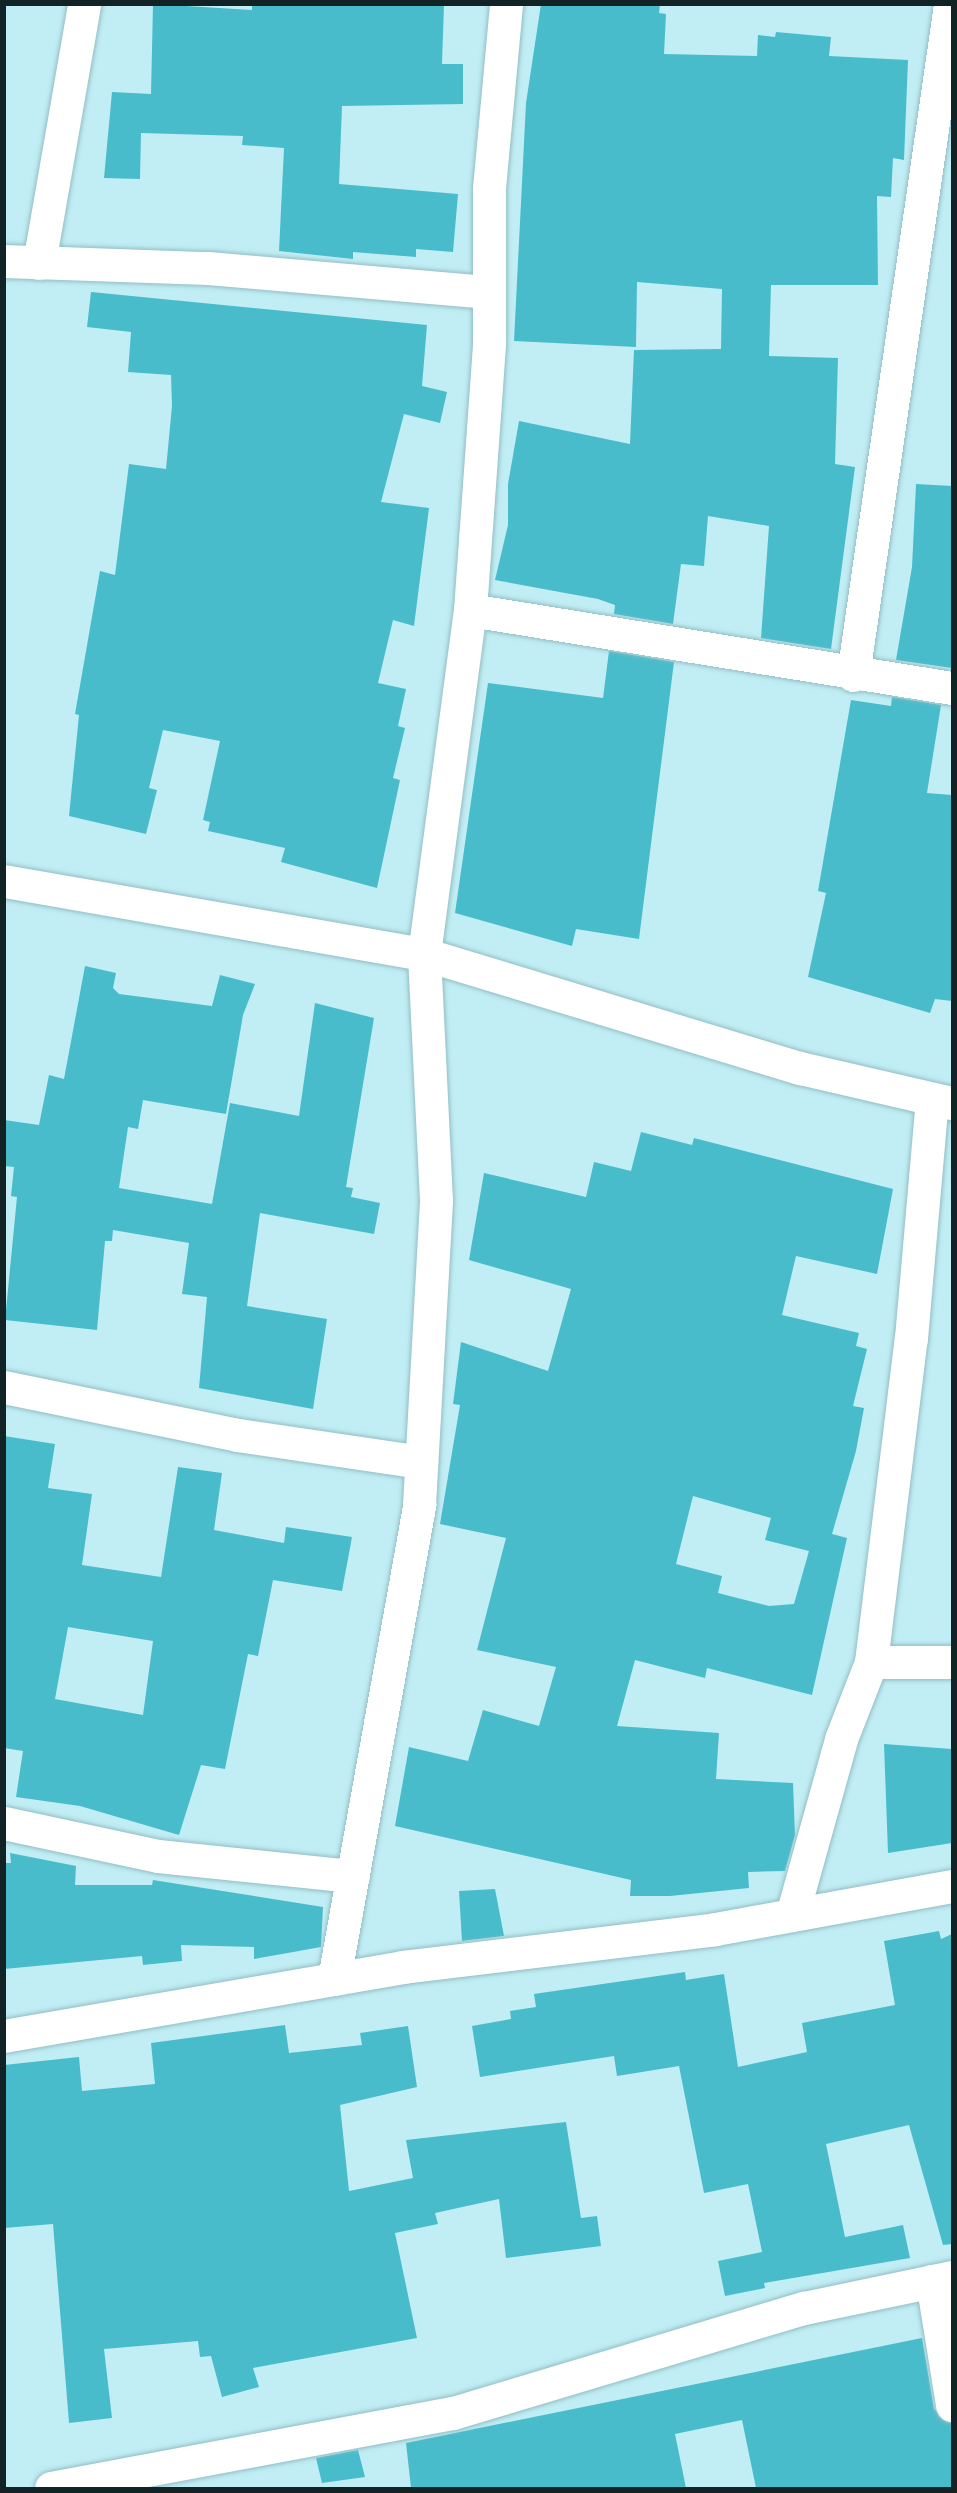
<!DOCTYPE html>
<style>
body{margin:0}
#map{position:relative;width:957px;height:2493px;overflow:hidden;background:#c1eef4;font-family:"Source Sans 3",sans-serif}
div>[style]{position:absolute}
.building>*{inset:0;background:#48bccb}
.roads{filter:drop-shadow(0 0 2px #92bdc4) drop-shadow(0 0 2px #92bdc4)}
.street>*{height:33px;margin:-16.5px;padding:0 16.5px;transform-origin:16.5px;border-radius:16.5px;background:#fff}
span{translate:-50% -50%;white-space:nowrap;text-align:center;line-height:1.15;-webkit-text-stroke:4.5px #fff;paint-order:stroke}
.frame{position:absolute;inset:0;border:6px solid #112325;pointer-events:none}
</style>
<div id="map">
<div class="building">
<i style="clip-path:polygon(153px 4px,252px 10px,252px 4px,444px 4px,442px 64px,463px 64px,463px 104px,342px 106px,339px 184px,458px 194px,453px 252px,416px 249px,416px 257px,353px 252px,353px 259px,279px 251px,284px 148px,242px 145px,243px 136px,141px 133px,140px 179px,104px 178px,112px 92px,151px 94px)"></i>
<i style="clip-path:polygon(541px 4px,660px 4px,659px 13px,666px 14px,664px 54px,757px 56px,758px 35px,775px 37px,776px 32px,831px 37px,829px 56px,908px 60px,904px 160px,893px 158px,891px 197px,877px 196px,878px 285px,771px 285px,769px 356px,838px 358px,835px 464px,855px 467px,831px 649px,761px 638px,769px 526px,708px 516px,704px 566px,681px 564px,673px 624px,614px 614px,615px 605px,598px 599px,495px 580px,508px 525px,508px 484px,519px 421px,630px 444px,634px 350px,721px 349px,722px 289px,637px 282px,636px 347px,514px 341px,526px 103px)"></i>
<i style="clip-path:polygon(91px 292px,427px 325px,422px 386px,447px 392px,440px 423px,404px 414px,381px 502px,429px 508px,414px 626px,393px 620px,378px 683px,406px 689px,398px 726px,405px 728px,393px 778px,400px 780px,377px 888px,281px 862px,285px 848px,208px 831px,210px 822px,203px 820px,220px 741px,163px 730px,149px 788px,157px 790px,146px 834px,69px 816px,79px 715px,75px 714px,100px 571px,115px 575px,129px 464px,166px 469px,172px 406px,171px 375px,128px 372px,131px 332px,87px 327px)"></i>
<i style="clip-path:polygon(916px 484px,952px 486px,952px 668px,896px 660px,912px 567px)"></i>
<i style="clip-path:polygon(609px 651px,674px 662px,639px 939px,576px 929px,572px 946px,455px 913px,488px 683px,603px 698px)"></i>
<i style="clip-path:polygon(892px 697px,941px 705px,927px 793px,952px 795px,952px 1001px,935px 999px,930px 1013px,808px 977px,826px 893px,818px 891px,851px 700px,891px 706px)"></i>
<i style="clip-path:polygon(85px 966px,116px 973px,113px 988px,119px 994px,212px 1006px,220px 975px,255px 984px,243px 1015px,226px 1114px,143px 1100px,138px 1129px,128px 1127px,119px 1188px,212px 1204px,230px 1103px,299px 1116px,315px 1003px,374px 1018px,346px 1187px,353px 1188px,351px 1197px,380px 1203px,374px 1234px,260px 1213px,247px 1306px,327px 1319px,313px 1409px,199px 1388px,207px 1297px,182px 1294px,189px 1243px,113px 1230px,112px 1241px,105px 1241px,97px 1330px,5px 1320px,17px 1197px,11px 1196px,14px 1167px,4px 1166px,4px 1120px,39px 1125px,49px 1075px,64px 1079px)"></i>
<i style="clip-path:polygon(evenodd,641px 1132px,692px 1145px,694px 1138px,893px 1189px,877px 1274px,796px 1256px,782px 1315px,859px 1333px,856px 1346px,867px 1349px,853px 1406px,864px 1408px,856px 1451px,832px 1534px,847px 1538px,812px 1695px,707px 1668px,705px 1678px,635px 1660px,617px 1726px,719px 1733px,716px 1779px,793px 1783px,795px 1835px,785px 1871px,748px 1872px,749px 1888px,670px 1896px,630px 1896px,631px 1880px,395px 1826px,409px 1747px,468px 1761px,483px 1710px,539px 1726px,556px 1667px,477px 1650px,506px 1538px,440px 1524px,460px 1405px,453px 1404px,461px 1342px,548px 1371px,571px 1289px,469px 1260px,484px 1173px,586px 1197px,594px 1162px,631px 1171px,641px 1132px,693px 1496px,771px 1518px,765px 1540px,809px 1551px,794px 1604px,769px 1606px,718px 1593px,722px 1576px,676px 1564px,693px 1496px)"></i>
<i style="clip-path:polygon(evenodd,4px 1436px,55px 1444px,48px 1488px,92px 1494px,82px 1565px,161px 1577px,178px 1467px,222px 1473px,214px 1530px,284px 1543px,286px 1527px,352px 1537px,342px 1591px,273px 1580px,258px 1656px,248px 1654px,225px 1769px,201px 1765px,179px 1835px,80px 1806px,16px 1797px,23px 1751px,4px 1748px,4px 1436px,68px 1627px,153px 1641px,143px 1715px,55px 1699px,68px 1627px)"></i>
<i style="clip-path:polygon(884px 1744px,952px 1749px,952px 1843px,888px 1853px)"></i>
<i style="clip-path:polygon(10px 1853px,76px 1866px,75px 1885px,152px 1885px,153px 1880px,323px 1907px,321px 1947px,254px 1959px,254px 1947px,181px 1945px,182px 1961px,143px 1965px,142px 1956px,4px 1969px,4px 1863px,11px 1863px)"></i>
<i style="clip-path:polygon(495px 1889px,504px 1936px,462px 1941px,459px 1891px)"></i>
<i style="clip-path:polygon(939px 1931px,941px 1939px,952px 1934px,952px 2244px,943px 2245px,909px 2125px,826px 2144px,845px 2237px,903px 2225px,910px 2258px,764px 2283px,765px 2288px,725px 2296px,718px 2261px,762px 2252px,748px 2184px,704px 2193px,679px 2066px,617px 2076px,614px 2056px,480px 2077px,472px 2026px,511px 2019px,510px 2011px,536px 2007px,534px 1994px,685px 1972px,686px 1980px,724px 1974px,738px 2067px,807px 2052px,802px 2023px,895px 2005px,884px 1941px)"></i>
<i style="clip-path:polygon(285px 2025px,289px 2053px,362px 2045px,360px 2033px,408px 2026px,417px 2087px,340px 2105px,349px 2191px,413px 2178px,406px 2140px,566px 2122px,581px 2218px,597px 2216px,601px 2246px,506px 2258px,499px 2199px,435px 2213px,438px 2224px,395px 2233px,417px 2338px,253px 2368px,259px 2387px,222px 2397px,211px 2356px,200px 2357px,198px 2341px,104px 2349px,112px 2418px,69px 2423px,53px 2224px,4px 2228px,4px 2065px,79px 2057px,82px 2091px,155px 2084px,151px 2043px)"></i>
<i style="clip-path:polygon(922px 2338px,934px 2409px,952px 2423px,952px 2488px,756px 2488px,742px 2420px,675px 2434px,686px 2488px,411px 2488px,406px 2443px)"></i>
<i style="clip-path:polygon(358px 2450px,365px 2477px,322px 2483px,316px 2458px)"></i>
</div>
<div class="roads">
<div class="street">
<i style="left:4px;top:261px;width:204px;rotate:2deg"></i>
<i style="left:208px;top:268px;width:282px;rotate:4.9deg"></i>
<i style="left:39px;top:263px;width:263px;rotate:-80.1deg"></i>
<i style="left:470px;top:610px;width:488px;rotate:9.2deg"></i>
<i style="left:853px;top:675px;width:678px;rotate:-81.77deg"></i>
<i style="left:4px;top:881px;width:426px;rotate:9.9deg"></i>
<i style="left:424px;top:954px;width:393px;rotate:16.9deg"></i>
<i style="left:800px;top:1068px;width:156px;rotate:13deg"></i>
<i style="left:4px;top:1387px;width:239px;rotate:11.6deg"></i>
<i style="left:238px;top:1435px;width:185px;rotate:8.4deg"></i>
<i style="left:871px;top:1662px;width:81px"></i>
<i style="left:4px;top:1823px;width:157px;rotate:12.1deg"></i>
<i style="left:158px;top:1856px;width:196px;rotate:5.9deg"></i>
<i style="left:792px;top:1915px;width:183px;rotate:-74.4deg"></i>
<i style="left:841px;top:1739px;width:83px;rotate:-68.7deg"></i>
<i style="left:871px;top:1662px;width:326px;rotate:-83deg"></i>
<i style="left:911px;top:1338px;width:240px;rotate:-85deg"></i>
<i style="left:334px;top:1979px;width:482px;rotate:-79.8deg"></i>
<i style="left:419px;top:1505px;width:305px;rotate:-86.8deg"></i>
<i style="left:436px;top:1200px;width:246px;rotate:-92.8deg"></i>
<i style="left:424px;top:954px;width:347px;rotate:-82.4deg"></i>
<i style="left:470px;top:610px;width:268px;rotate:-85.9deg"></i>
<i style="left:489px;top:343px;width:155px;rotate:-90deg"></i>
<i style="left:489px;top:188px;width:185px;rotate:-84.7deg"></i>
<i style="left:4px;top:2036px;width:405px;rotate:-9.8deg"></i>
<i style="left:403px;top:1967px;width:314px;rotate:-6.9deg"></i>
<i style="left:715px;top:1929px;width:241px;rotate:-10.3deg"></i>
<i style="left:932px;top:2281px;width:126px;rotate:80.8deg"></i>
<i style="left:51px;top:2488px;width:409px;rotate:-10.6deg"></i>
<i style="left:453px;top:2413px;width:366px;rotate:-16.7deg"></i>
<i style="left:804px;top:2308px;width:151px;rotate:-11.8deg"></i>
</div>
</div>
<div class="frame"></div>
</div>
